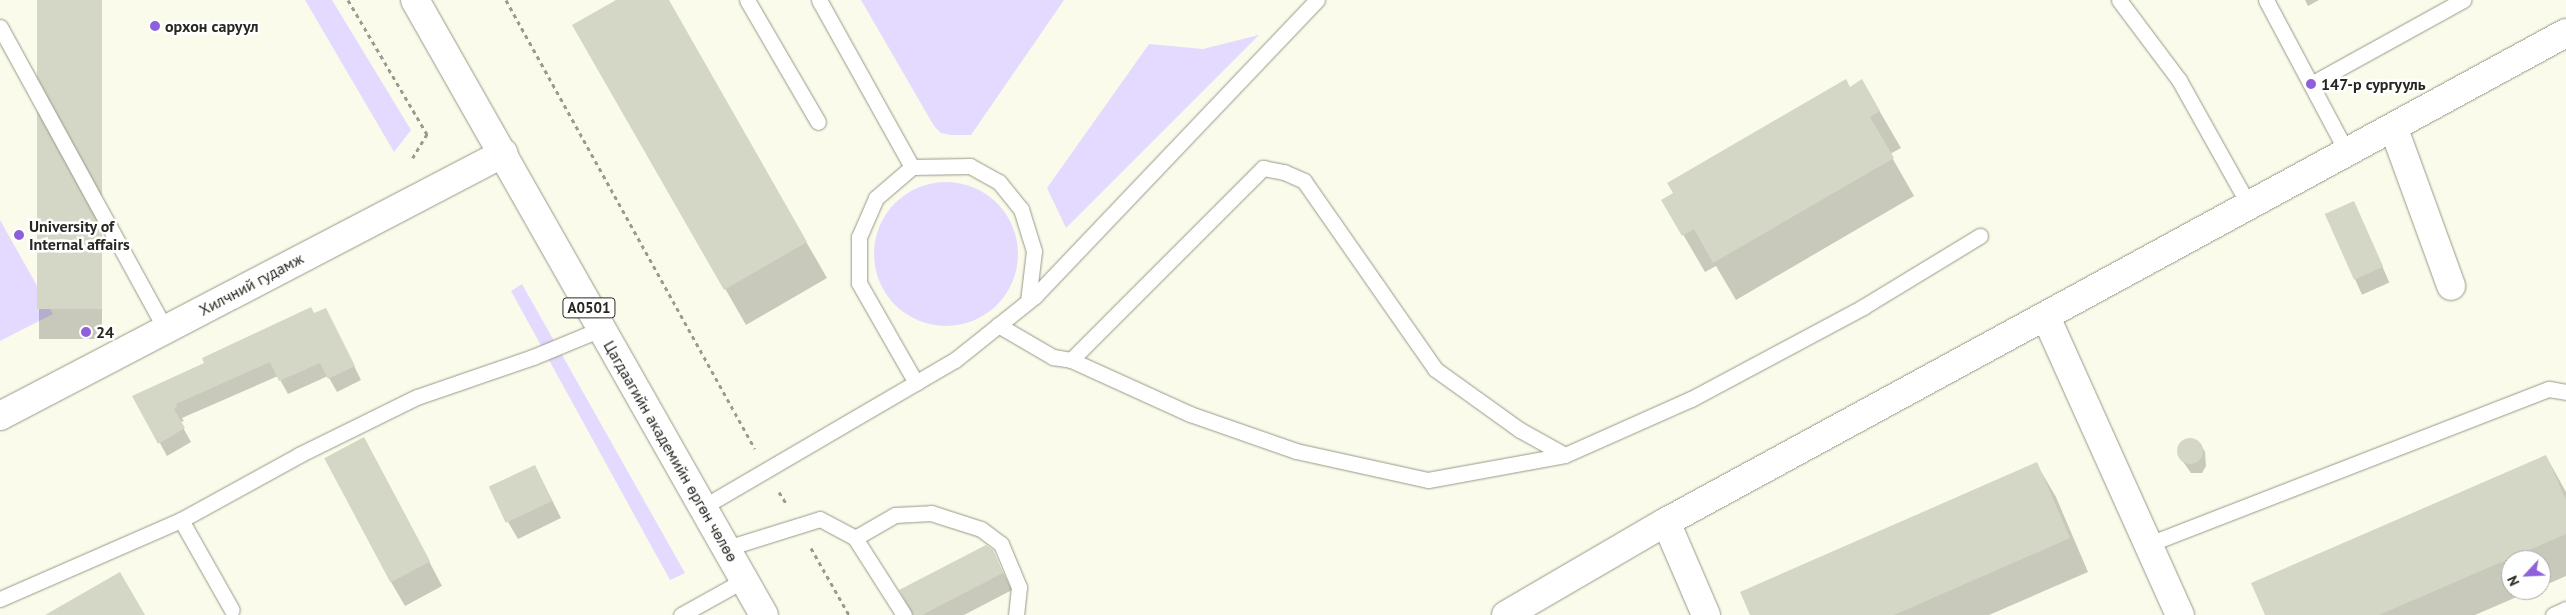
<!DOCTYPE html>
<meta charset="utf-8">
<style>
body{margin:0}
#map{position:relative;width:2566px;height:615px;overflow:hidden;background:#fafbea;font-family:"PT Sans",sans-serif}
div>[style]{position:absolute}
.green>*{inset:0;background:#e4daff}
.round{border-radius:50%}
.shadow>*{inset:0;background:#0003;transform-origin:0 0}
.building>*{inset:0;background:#d5d7c6;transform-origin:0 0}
.path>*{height:3px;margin-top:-1.5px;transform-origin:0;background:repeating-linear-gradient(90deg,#9a9b8f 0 4px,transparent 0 8px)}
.roads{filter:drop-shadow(0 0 1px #979989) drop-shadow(0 0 1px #979989)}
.service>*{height:15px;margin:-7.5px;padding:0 7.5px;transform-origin:7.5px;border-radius:7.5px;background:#fff}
.minor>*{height:28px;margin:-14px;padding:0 14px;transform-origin:14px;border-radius:14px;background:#fff}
.secondary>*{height:28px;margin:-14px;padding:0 14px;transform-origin:14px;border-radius:14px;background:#fff}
.trunk>*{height:28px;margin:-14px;padding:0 14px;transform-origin:14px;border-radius:14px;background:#fff}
.dots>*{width:14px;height:14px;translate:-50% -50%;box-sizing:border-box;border:2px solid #fff;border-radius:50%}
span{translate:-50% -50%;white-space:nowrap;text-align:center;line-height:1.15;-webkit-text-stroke:5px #fff;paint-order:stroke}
.shield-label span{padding:1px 4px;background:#fff;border:1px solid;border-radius:4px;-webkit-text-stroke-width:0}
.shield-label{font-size:15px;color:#282822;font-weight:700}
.poi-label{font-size:16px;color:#282822;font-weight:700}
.left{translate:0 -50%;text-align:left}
.street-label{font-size:16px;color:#282822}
.north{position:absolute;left:2501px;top:550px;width:50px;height:50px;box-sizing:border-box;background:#fff;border:1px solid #a9a9a7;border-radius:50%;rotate:245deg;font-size:14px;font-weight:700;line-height:20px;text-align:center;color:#282822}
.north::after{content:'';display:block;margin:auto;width:18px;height:22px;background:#8e60da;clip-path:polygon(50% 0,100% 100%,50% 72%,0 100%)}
</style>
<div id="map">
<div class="green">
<i style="clip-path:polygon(305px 0,332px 0,411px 130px,394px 152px)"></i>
<i style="clip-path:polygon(861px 0,1064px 0,971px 135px,951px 135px,941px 133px,934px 126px)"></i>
<i style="clip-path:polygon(1259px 35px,1066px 228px,1047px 188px,1149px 44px,1203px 49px)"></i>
<i class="round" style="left:874px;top:182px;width:144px;height:144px"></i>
<i style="clip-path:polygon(0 220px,53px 314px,0 341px)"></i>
<i style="clip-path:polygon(522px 284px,685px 573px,670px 580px,511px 291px)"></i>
</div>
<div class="shadow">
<i style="left:39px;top:0;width:63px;height:339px"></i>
<i style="clip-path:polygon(618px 0,667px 0,827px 278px,746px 325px,574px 25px)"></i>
<i style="clip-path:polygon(2305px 0,2319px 0,2308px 6px)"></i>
<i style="clip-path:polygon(1862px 81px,1901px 148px,1890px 154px,1914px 196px,1736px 300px,1716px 266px,1705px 272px,1663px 200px)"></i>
<i style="left:2354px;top:203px;width:87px;height:30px;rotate:66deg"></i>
<i style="clip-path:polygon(314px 315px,333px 323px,361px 380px,337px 392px,328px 376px,288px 394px,278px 376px,182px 418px,184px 421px,180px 422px,191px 442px,167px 456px,134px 396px)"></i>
<i style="clip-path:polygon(2187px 439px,2200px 443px,2205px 452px,2206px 466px,2202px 473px,2191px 473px,2179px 456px,2179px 445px)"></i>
<i style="clip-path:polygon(2546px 456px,2566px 492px,2566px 576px,2541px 587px,2541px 560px,2511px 560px,2511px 590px,2533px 590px,2475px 615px,2266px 615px)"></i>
<i style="clip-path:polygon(377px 462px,442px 586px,405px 606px,391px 582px)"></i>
<i style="clip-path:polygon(2036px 463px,2056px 497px,2088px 572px,1989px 615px,1752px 615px)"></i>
<i style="clip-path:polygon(535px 466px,561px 518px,518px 539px,508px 522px)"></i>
<i style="clip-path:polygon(992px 551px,1012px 590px,964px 615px,913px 615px)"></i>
</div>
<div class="building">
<i style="left:37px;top:0;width:65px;height:309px"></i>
<i style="clip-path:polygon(616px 0,669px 0,807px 242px,724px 290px,572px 25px)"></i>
<i style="clip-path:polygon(1846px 79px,1850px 87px,1862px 79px,1880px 111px,1870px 117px,1894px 158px,1713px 263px,1694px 229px,1682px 236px,1661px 200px,1673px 193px,1667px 183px)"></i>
<i style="left:2354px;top:201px;width:72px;height:32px;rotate:66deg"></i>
<i style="clip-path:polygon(311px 307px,314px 313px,326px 308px,355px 366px,328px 379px,320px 363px,279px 381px,270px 362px,176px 404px,177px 407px,174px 409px,185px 428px,158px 444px,132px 396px,204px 363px,202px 358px)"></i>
<i style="left:364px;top:437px;width:141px;height:45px;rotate:62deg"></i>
<i class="round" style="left:2177px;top:438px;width:26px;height:26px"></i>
<i style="clip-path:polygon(2546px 455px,2566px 500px,2566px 534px,2379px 615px,2265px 615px,2251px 583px)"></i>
<i style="clip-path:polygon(2037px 462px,2070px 538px,1894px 615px,1750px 615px,1740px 592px)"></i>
<i style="left:535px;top:465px;width:40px;height:51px;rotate:65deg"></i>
<i style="clip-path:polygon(986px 545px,993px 550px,1003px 573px,922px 615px,913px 615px,899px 590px)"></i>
<i style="clip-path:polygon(120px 572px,145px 615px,45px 615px)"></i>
</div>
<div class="path">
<i style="left:348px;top:0;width:156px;rotate:59.5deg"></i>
<i style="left:427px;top:134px;width:31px;rotate:121deg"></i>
<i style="left:506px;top:0;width:513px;rotate:60.99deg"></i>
<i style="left:779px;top:492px;width:13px;rotate:58deg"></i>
<i style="left:811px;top:548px;width:77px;rotate:60.4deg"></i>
</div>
<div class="roads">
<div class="service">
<i style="left:747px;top:0;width:141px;rotate:59.8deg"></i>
<i style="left:819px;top:0;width:191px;rotate:60.9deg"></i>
<i style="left:912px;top:167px;width:48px;rotate:139.3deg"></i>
<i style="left:876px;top:198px;width:43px;rotate:113.6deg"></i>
<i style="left:859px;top:237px;width:46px;rotate:90deg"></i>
<i style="left:859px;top:283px;width:115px;rotate:60.3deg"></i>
<i style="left:2119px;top:0;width:100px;rotate:53.1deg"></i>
<i style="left:2179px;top:80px;width:145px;rotate:60.8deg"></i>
<i style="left:2266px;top:0;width:174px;rotate:62deg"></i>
<i style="left:0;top:27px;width:344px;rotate:61.3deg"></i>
<i style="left:2311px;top:84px;width:174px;rotate:-28.9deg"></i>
<i style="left:912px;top:167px;width:58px;rotate:-1deg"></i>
<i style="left:970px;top:166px;width:33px;rotate:29deg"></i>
<i style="left:999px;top:182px;width:35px;rotate:51deg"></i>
<i style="left:1021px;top:209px;width:44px;rotate:72.8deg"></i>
<i style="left:1034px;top:251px;width:50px;rotate:96.8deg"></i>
<i style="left:998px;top:325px;width:64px;rotate:30.2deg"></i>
<i style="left:1053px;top:357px;width:18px;rotate:9deg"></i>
<i style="left:1071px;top:360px;width:272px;rotate:-45deg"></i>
<i style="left:1263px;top:168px;width:21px;rotate:11deg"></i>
<i style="left:1284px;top:172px;width:22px;rotate:24deg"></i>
<i style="left:1304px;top:181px;width:229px;rotate:55.1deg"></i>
<i style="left:1435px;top:369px;width:105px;rotate:35.7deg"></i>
<i style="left:1520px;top:430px;width:51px;rotate:29.1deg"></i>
<i style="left:1565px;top:455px;width:138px;rotate:-24deg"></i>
<i style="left:1691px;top:399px;width:195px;rotate:-28.1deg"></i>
<i style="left:1863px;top:307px;width:137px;rotate:-31.3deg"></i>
<i style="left:1071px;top:360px;width:131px;rotate:24.4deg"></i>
<i style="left:1190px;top:414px;width:112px;rotate:19.2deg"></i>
<i style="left:1296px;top:451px;width:135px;rotate:12.4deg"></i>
<i style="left:1428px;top:480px;width:139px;rotate:-10.3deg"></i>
<i style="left:703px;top:507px;width:292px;rotate:-30.3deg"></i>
<i style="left:955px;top:360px;width:102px;rotate:-38.7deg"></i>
<i style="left:1035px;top:296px;width:409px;rotate:-46.4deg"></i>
<i style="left:181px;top:520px;width:103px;rotate:60.5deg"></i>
<i style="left:855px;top:538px;width:46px;rotate:-29.9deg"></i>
<i style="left:895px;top:515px;width:36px;rotate:-3deg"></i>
<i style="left:931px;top:513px;width:52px;rotate:17.7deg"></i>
<i style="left:981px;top:529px;width:25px;rotate:37deg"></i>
<i style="left:1001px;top:544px;width:47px;rotate:67.3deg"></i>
<i style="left:1019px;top:587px;width:28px;rotate:96deg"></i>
<i style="left:2149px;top:544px;width:429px;rotate:-21.2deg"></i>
<i style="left:2549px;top:389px;width:17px;rotate:10deg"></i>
<i style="left:727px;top:548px;width:97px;rotate:-17.3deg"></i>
<i style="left:820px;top:519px;width:40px;rotate:28deg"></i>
<i style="left:855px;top:538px;width:91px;rotate:57.5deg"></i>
<i style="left:0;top:599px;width:197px;rotate:-23.6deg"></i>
<i style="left:181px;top:520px;width:135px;rotate:-28.8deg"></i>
<i style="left:299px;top:455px;width:131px;rotate:-26.2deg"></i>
<i style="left:417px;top:397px;width:123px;rotate:-19deg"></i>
<i style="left:533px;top:357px;width:74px;rotate:-22.4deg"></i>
<i style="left:681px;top:615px;width:72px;rotate:-29.1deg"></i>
<i style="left:2553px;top:615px;width:14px;rotate:-25deg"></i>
</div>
<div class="minor">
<i style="left:2394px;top:129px;width:167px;rotate:70deg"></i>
<i style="left:2046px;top:317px;width:327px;rotate:65.8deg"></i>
<i style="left:1666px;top:522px;width:101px;rotate:66.7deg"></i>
<i style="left:1506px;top:615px;width:185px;rotate:-30.2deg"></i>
<i style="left:1666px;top:522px;width:1024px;rotate:-28.52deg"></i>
</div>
<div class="secondary">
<i style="left:0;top:416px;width:568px;rotate:-27.56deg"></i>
</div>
<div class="trunk">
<i style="left:415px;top:0;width:707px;rotate:60.43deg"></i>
</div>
</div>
<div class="dots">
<i style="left:155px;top:26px;background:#8e60da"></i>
<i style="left:2311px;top:84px;background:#8e60da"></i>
<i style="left:19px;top:235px;background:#8e60da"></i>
<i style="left:86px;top:332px;background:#8e60da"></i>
</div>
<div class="shield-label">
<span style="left:589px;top:308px">A0501</span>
</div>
<div class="poi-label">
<span class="left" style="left:165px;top:26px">орхон саруул</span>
<span class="left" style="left:2321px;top:84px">147-р сургууль</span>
<span class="left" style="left:29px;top:235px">University of<br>Internal affairs</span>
<span class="left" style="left:96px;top:332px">24</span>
</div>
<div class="street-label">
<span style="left:251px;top:284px;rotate:-28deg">Хилчний гудамж</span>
<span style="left:671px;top:451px;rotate:60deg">Цагдаагийн академийн өргөн чөлөө</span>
</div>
<div class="north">N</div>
</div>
